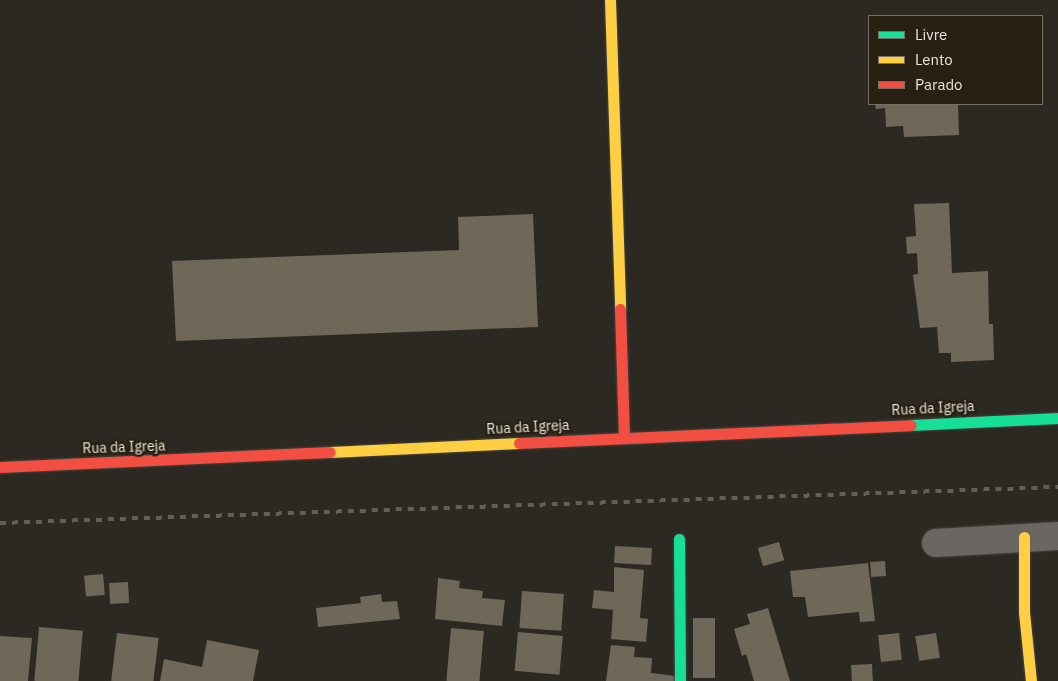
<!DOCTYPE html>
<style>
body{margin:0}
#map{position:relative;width:1058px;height:681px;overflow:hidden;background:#2c2922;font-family:"IBM Plex Sans",sans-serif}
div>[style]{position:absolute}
.building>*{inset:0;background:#6f6758;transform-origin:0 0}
.roads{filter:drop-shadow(0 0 1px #47433e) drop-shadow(0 0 1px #47433e)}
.street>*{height:28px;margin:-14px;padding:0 14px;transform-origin:14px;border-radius:14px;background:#6a6762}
.fast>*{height:11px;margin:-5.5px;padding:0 5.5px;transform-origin:5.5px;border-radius:5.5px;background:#16e098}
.slow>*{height:11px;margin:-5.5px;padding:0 5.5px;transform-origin:5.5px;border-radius:5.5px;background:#ffcf43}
.jam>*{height:11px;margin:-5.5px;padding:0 5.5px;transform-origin:5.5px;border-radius:5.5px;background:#f24e42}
.rail>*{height:4px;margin-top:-2px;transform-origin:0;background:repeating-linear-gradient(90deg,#625f59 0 6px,transparent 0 12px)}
span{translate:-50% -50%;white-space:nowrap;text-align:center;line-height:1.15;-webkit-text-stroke:5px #282013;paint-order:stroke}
.street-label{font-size:14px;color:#eae5dc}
.legend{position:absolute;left:868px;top:15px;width:175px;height:90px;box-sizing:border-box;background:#282013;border:1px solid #766f63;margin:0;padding:6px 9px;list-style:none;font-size:15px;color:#eae5dc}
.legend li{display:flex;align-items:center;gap:10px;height:25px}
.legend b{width:25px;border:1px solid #766f63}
</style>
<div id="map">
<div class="building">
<i style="clip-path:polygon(875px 104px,958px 104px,959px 135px,904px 137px,903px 126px,886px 127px,885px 108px,876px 109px)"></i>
<i style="clip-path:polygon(949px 203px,952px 273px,988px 271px,989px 324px,993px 324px,994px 360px,951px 362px,951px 353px,939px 353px,937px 327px,920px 328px,913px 275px,918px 274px,917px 253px,907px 254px,906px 237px,916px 236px,914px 204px)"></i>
<i style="clip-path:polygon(533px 214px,538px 327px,176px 341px,172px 261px,459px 250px,458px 217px)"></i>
<i style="left:779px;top:542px;width:19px;height:22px;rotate:74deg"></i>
<i style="left:615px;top:546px;width:37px;height:17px;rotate:3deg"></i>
<i style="left:885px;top:561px;width:15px;height:15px;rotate:86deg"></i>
<i style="clip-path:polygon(868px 563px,875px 621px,860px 622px,859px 612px,808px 617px,805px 597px,793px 597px,790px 571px)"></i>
<i style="clip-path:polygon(614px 567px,644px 570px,640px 618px,648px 619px,646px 642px,611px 639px,613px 610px,592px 608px,594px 590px,614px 592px)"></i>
<i style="left:103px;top:574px;width:21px;height:19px;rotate:85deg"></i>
<i style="clip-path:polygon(438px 578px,460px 581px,459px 588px,483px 591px,482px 598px,505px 600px,502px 626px,435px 619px)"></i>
<i style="left:128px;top:582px;width:21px;height:19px;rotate:87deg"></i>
<i style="left:522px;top:591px;width:42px;height:37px;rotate:4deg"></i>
<i style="clip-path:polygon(381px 594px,382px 602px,397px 601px,400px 619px,318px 627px,316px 608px,361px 603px,360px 597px)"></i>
<i style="clip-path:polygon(768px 608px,790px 681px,754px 681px,746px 654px,742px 656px,734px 629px,750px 624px,747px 614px)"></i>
<i style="left:693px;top:618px;width:22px;height:60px"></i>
<i style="left:39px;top:627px;width:44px;height:54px;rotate:5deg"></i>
<i style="left:451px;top:628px;width:33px;height:53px;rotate:5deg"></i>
<i style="left:518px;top:632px;width:45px;height:39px;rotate:5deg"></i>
<i style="left:117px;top:633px;width:42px;height:48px;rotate:7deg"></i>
<i style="left:899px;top:633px;width:27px;height:21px;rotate:84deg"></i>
<i style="left:936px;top:633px;width:25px;height:21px;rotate:81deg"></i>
<i style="clip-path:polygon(0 636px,32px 638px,28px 681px,0 681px)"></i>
<i style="clip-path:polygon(207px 640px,259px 650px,253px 681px,160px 681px,164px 659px,202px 667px)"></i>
<i style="clip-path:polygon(611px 645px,635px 647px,634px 657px,652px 658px,651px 673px,676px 676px,675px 681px,606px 681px)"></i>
<i style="left:872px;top:664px;width:17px;height:21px;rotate:87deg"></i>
</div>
<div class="roads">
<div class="street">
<i style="left:936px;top:543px;width:122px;rotate:-3.3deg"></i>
</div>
<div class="fast">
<i style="left:911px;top:425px;width:147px;rotate:-2.7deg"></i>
<i style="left:679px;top:539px;width:142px;rotate:89.6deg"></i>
</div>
<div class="slow">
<i style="left:610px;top:0;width:309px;rotate:88.1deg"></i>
<i style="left:330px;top:452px;width:189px;rotate:-2.7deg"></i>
<i style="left:1024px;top:537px;width:75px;rotate:90deg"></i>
<i style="left:1024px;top:612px;width:69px;rotate:84.2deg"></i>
</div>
<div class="jam">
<i style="left:620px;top:309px;width:128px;rotate:88.2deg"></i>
<i style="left:519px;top:443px;width:392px;rotate:-2.6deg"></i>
<i style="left:0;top:467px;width:330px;rotate:-2.6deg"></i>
</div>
</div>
<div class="rail">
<i style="left:0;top:523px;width:1059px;rotate:-1.95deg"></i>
</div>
<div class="street-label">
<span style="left:933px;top:408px;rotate:-3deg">Rua da Igreja</span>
<span style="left:528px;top:427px;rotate:-3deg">Rua da Igreja</span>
<span style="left:124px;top:447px;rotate:-2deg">Rua da Igreja</span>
</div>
<ul class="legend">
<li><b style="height:6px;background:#16e098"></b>Livre</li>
<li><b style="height:6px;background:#ffcf43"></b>Lento</li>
<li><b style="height:6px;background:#f24e42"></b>Parado</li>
</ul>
</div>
